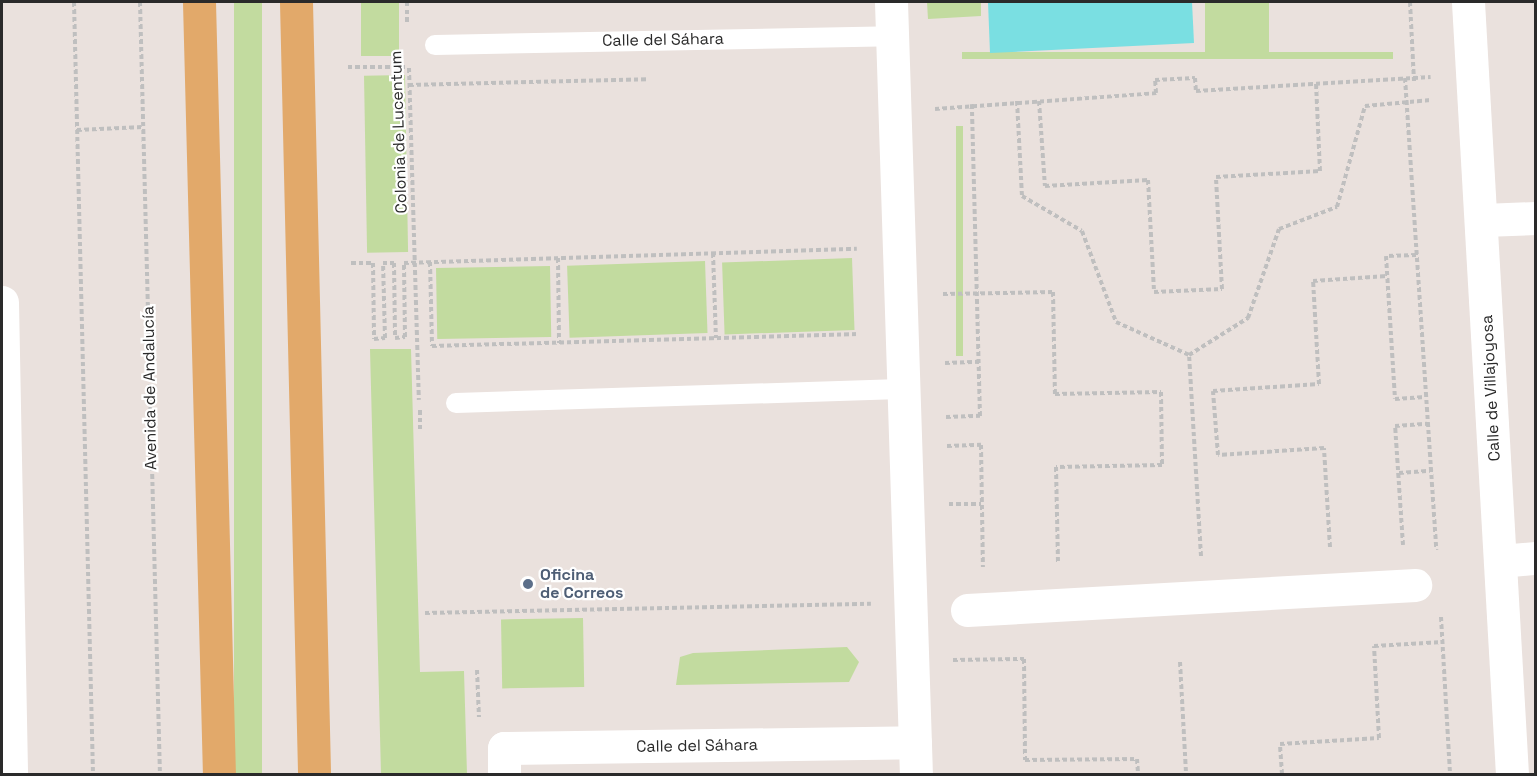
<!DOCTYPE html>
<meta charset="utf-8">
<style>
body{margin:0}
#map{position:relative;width:1537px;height:776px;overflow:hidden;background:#eae1dd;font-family:"Space Grotesk",sans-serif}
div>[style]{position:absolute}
.green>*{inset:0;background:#c2db9f;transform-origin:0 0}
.water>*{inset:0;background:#7adfe2}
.path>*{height:4px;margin-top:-2px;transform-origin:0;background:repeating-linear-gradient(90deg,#bfbfbf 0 4.5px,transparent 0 7.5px)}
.lane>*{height:20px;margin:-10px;padding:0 10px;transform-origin:10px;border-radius:10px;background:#fff}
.street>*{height:33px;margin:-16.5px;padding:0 16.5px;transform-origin:16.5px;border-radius:16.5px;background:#fff}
.primary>*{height:33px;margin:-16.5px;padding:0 16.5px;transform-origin:16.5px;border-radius:16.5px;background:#e2a96a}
.dots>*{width:16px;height:16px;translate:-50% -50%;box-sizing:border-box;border:3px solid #fff;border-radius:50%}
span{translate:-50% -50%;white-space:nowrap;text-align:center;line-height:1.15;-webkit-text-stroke:4.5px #fff;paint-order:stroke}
.street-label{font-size:16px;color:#2a2a2a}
.service-label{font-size:16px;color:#4e5e75;font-weight:700}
.left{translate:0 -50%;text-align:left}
.frame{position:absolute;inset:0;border:3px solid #2a2a2a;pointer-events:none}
</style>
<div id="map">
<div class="green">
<i style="left:234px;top:2px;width:28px;height:772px"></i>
<i style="left:361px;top:2px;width:38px;height:54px"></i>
<i style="clip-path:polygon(927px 2px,981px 2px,981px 16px,928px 19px)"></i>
<i style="left:1205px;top:2px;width:64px;height:56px"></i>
<i style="left:1393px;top:52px;width:7px;height:431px;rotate:90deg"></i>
<i style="left:405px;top:75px;width:177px;height:41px;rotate:89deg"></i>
<i style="left:956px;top:126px;width:7px;height:230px"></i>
<i style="left:852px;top:258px;width:72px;height:130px;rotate:88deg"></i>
<i style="left:705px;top:261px;width:72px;height:138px;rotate:88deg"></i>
<i style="left:550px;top:266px;width:71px;height:114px;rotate:89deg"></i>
<i style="clip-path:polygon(370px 349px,411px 349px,420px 672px,464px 671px,467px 774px,381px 774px)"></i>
<i style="left:583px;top:618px;width:69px;height:82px;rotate:89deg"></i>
<i style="clip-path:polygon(847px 647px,859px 662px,849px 682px,676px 685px,680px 657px,693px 653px)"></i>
</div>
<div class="water">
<i style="clip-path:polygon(988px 2px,1192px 2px,1194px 43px,990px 53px)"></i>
</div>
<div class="path">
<i style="left:74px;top:2px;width:772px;rotate:88.59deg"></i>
<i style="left:140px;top:2px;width:772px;rotate:88.52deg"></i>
<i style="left:407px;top:2px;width:23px;rotate:90deg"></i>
<i style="left:1410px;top:2px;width:80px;rotate:87.1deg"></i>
<i style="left:348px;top:67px;width:60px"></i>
<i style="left:409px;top:68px;width:332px;rotate:88.3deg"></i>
<i style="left:1405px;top:78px;width:473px;rotate:86.2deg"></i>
<i style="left:409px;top:85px;width:239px;rotate:-1.4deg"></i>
<i style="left:1017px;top:101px;width:95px;rotate:87deg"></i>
<i style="left:1022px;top:196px;width:69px;rotate:30.3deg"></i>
<i style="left:1082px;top:231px;width:97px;rotate:69.5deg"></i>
<i style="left:1116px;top:322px;width:80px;rotate:24.3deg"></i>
<i style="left:1039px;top:101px;width:85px;rotate:86deg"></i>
<i style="left:1045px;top:186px;width:103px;rotate:-3.3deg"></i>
<i style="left:1148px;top:180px;width:112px;rotate:86.9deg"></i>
<i style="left:1154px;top:292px;width:68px;rotate:-2.5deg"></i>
<i style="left:1222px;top:289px;width:112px;rotate:-93.1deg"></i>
<i style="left:1216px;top:177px;width:104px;rotate:-3.3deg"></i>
<i style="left:1320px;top:171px;width:89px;rotate:-92.6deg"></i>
<i style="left:935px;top:109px;width:222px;rotate:-4.1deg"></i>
<i style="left:1156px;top:93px;width:13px;rotate:-94deg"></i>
<i style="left:1155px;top:80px;width:40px;rotate:-2.9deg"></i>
<i style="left:1195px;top:78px;width:13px;rotate:86deg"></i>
<i style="left:1196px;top:91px;width:235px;rotate:-3.4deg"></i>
<i style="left:77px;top:130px;width:66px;rotate:-2.6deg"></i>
<i style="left:713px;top:253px;width:85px;rotate:88deg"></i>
<i style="left:1416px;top:255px;width:30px;rotate:178deg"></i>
<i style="left:1386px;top:256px;width:143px;rotate:86.4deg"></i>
<i style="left:1395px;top:399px;width:30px;rotate:-4deg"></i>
<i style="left:558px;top:258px;width:85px;rotate:89.3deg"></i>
<i style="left:430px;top:262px;width:84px;rotate:88.6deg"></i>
<i style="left:432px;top:346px;width:427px;rotate:-1.6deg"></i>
<i style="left:351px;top:263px;width:22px"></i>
<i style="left:373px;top:263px;width:76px;rotate:89.2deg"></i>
<i style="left:374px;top:339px;width:11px;rotate:-5deg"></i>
<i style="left:385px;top:338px;width:75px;rotate:-91.5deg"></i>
<i style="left:383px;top:263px;width:11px"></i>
<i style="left:394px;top:263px;width:75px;rotate:89.2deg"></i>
<i style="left:395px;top:338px;width:10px;rotate:-6deg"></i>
<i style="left:405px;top:337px;width:74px;rotate:-90.8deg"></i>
<i style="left:404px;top:263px;width:453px;rotate:-1.8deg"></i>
<i style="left:943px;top:294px;width:110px;rotate:-1deg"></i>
<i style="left:1053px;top:292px;width:102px;rotate:88.9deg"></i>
<i style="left:1055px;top:394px;width:106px;rotate:-1.1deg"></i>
<i style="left:1161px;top:392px;width:73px;rotate:89.2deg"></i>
<i style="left:1162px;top:465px;width:106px;rotate:178.9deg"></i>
<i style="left:1056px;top:467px;width:97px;rotate:88.8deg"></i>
<i style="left:945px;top:363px;width:34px;rotate:-2deg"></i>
<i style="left:420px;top:410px;width:19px;rotate:90deg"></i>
<i style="left:946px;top:417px;width:34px;rotate:-2deg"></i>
<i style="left:980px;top:416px;width:312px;rotate:-91.5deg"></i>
<i style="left:947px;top:446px;width:34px;rotate:-2deg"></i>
<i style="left:981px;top:445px;width:122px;rotate:89.1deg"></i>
<i style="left:1399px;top:473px;width:31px;rotate:-4deg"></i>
<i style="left:949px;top:504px;width:32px"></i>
<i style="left:1403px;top:545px;width:119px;rotate:-93.8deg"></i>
<i style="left:1395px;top:426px;width:32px;rotate:-4deg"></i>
<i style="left:1330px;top:547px;width:99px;rotate:-93.5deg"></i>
<i style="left:1324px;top:448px;width:106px;rotate:176.2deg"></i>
<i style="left:1218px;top:455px;width:64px;rotate:-94.5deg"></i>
<i style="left:1213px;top:391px;width:106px;rotate:-3.8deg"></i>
<i style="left:1319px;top:384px;width:103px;rotate:-93.3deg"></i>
<i style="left:1313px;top:281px;width:74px;rotate:-3.9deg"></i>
<i style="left:1201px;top:556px;width:201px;rotate:-93.4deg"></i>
<i style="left:1189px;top:355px;width:70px;rotate:-32.1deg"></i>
<i style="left:1248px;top:318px;width:94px;rotate:-70.8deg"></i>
<i style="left:1279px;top:229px;width:62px;rotate:-20.8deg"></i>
<i style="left:1337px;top:207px;width:105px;rotate:-74.5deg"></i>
<i style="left:1365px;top:106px;width:66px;rotate:-5.2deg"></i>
<i style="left:425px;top:613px;width:446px;rotate:-1.2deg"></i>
<i style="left:1441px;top:617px;width:157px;rotate:86.7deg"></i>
<i style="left:953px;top:660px;width:71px;rotate:-0.8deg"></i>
<i style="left:1024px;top:659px;width:101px;rotate:89.4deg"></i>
<i style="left:1025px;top:760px;width:112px;rotate:-0.5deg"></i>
<i style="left:1137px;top:759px;width:15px;rotate:86deg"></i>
<i style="left:1180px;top:662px;width:112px;rotate:86.9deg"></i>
<i style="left:477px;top:670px;width:47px;rotate:87.6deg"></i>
<i style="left:1282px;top:774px;width:30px;rotate:-94deg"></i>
<i style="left:1280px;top:744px;width:99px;rotate:-3.5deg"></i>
<i style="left:1379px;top:738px;width:92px;rotate:-93.1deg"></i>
<i style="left:1374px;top:646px;width:69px;rotate:-3.3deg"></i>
</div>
<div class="lane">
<i style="left:435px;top:45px;width:457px;rotate:-1.1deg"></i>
<i style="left:456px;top:403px;width:445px;rotate:-1.8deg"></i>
</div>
<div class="street">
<i style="left:891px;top:2px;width:772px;rotate:88.15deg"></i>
<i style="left:1468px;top:2px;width:773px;rotate:86.74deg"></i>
<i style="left:1483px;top:220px;width:53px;rotate:-2.2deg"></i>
<i style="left:2px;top:302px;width:472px;rotate:88.9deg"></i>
<i style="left:1500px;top:561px;width:36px;rotate:-5deg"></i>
<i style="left:967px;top:610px;width:449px;rotate:-3.2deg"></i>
<i style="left:504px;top:774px;width:26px;rotate:-90deg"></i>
<i style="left:504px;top:748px;width:411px;rotate:-0.8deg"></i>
</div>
<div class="primary">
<i style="left:199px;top:2px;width:772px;rotate:88.52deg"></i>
<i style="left:296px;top:2px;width:772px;rotate:88.66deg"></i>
</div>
<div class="dots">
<i style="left:528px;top:584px;background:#5c6f8a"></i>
</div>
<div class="street-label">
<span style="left:663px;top:40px;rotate:-1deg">Calle del Sáhara</span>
<span style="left:399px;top:132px;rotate:-92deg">Colonia de Lucentum</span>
<span style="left:150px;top:388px;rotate:-91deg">Avenida de Andalucía</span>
<span style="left:1491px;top:388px;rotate:-93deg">Calle de Villajoyosa</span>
<span style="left:697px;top:746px;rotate:-1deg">Calle del Sáhara</span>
</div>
<div class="service-label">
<span class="left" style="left:540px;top:584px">Oficina<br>de Correos</span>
</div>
<div class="frame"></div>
</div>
